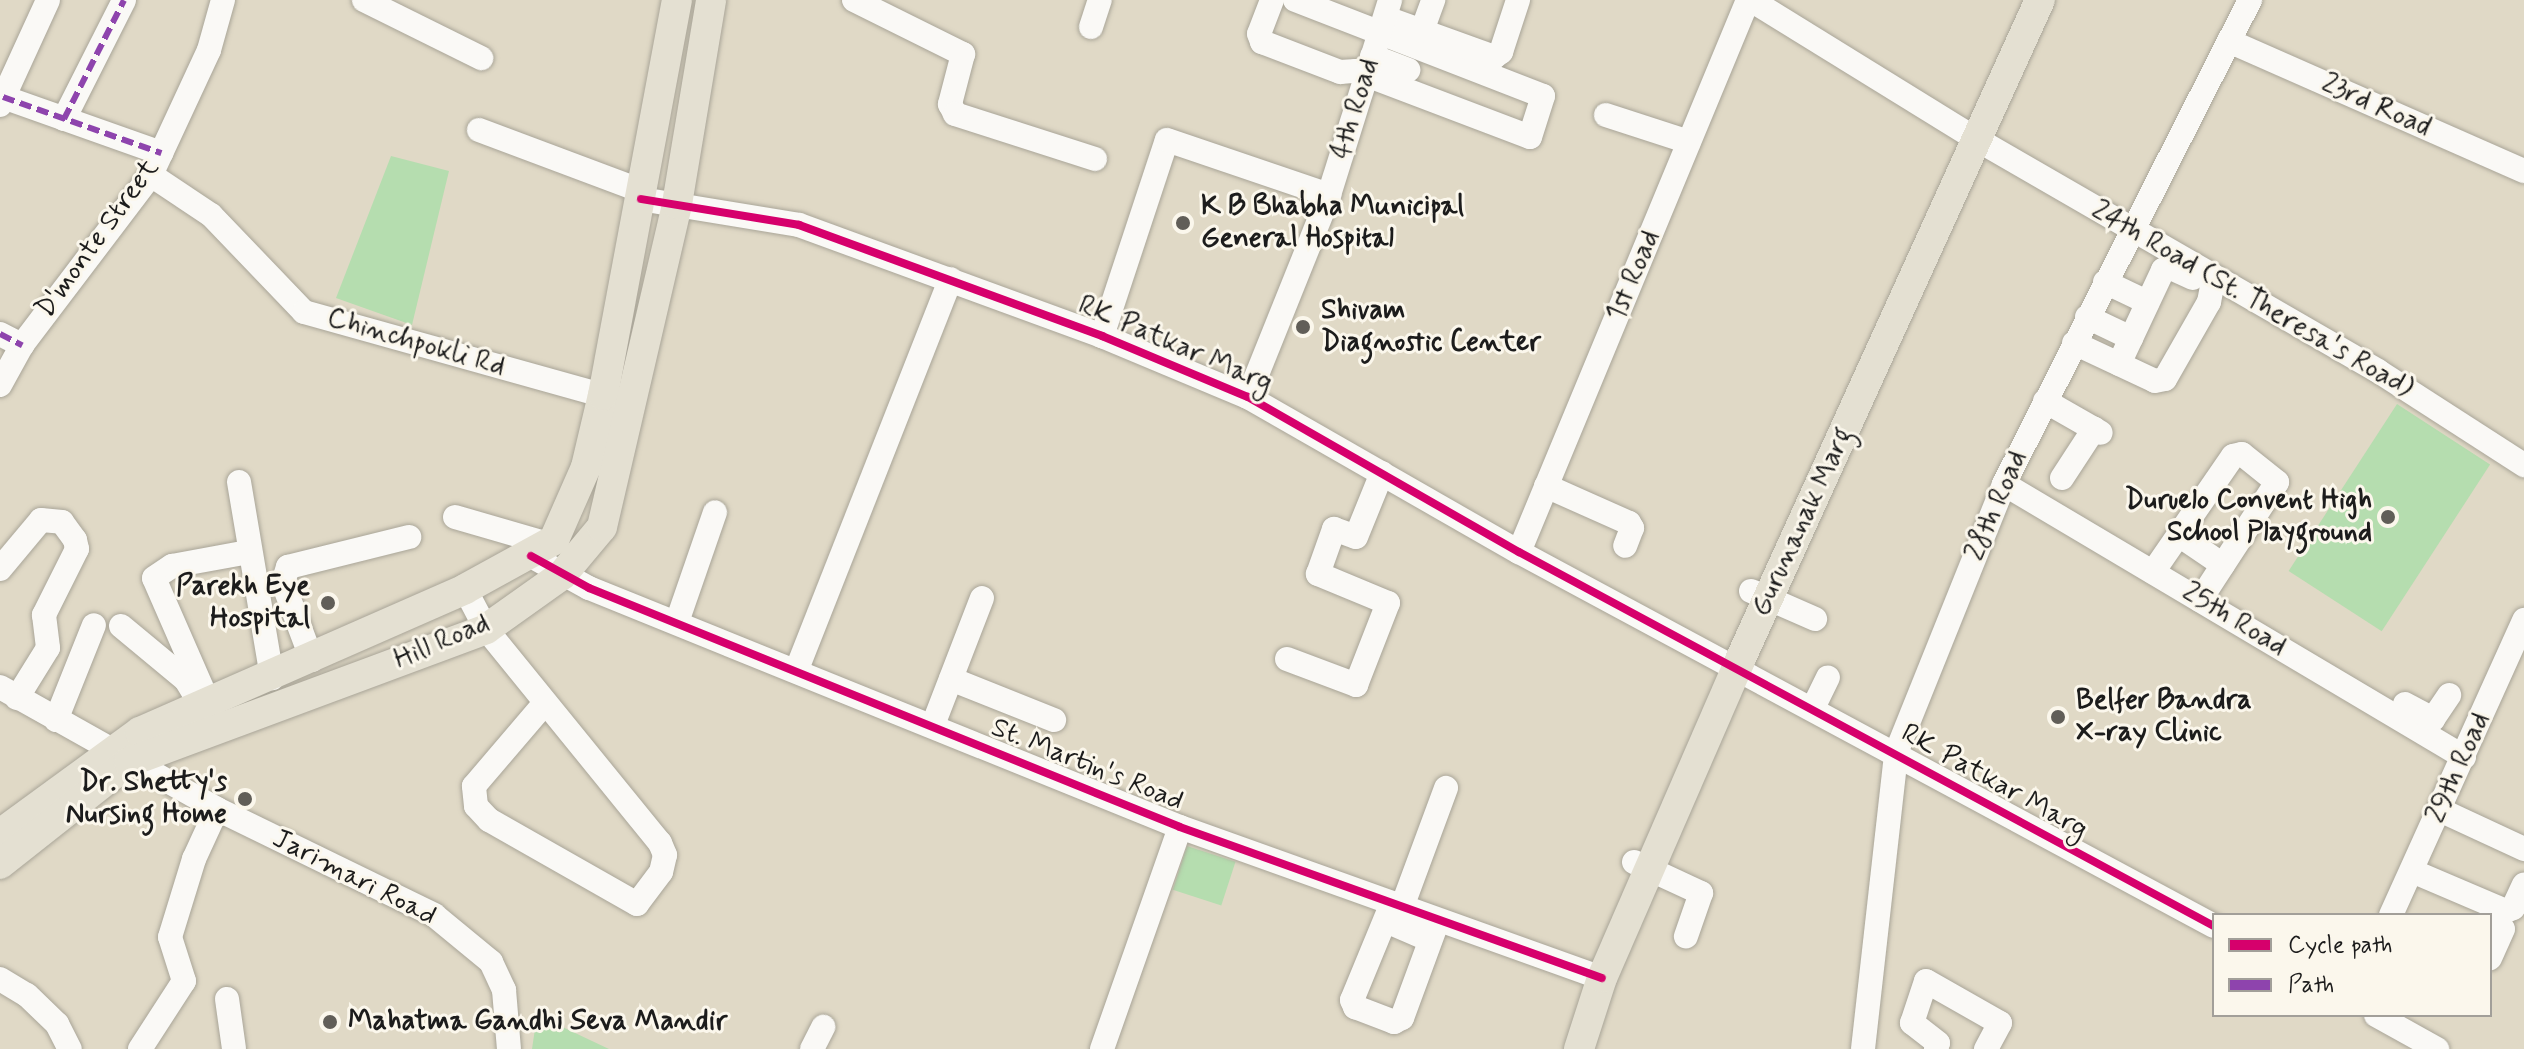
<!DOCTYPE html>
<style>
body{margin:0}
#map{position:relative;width:2524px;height:1049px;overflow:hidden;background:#e0d9c6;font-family:Mynerve,sans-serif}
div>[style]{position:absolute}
.green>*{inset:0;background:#b5ddaf;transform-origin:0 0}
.roads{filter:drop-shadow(0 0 2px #a9a598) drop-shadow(0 0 2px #a9a598)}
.minor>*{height:24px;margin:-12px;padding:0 12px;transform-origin:12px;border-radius:12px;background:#faf9f6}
.major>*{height:30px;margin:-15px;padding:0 15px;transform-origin:15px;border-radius:15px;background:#e4e0d2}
.quiet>*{height:6px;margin-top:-3px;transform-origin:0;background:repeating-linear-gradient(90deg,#8e44ad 0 12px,transparent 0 18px)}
.cycleway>*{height:8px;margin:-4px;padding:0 4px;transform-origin:4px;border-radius:4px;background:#d6006c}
.dots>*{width:22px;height:22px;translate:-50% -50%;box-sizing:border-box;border:4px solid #fbf7ec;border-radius:50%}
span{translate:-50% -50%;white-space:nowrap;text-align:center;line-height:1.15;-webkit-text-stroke:6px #fbf7ec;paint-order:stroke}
.street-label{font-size:28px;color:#1c1c1c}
.poi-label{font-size:28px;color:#1c1c1c;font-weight:700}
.left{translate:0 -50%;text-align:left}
.right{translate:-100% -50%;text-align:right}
.legend{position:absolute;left:2212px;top:913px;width:280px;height:104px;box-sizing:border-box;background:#fbf7ec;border:2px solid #a29f99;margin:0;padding:10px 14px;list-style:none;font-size:24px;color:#1c1c1c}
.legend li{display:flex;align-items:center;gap:16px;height:40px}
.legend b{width:40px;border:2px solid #a29f99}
</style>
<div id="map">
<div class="green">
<i style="clip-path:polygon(391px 156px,449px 171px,412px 325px,336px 298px)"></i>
<i style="left:2397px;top:404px;width:111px;height:199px;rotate:33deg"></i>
<i style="left:1187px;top:846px;width:51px;height:46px;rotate:18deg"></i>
<i style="clip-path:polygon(537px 1015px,609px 1049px,532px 1049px)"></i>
</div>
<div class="roads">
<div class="minor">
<i style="left:364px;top:0;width:131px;rotate:26.4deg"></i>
<i style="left:854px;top:0;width:122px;rotate:26.4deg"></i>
<i style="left:963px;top:54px;width:52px;rotate:104.6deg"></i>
<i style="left:950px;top:104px;width:11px;rotate:63deg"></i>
<i style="left:955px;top:114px;width:147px;rotate:17.8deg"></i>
<i style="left:1272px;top:0;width:36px;rotate:111deg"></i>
<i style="left:1259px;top:34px;width:9px;rotate:69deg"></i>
<i style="left:1262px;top:42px;width:84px;rotate:21deg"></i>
<i style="left:1340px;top:72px;width:16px;rotate:-4deg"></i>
<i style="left:1356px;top:71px;width:186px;rotate:20.8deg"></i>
<i style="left:1530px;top:137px;width:43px;rotate:-72.4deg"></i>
<i style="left:1543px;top:96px;width:266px;rotate:-158.8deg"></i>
<i style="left:1751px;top:0;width:267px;rotate:31.7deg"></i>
<i style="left:1978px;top:140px;width:462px;rotate:30deg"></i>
<i style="left:2378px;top:371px;width:174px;rotate:32.8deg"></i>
<i style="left:1389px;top:19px;width:112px;rotate:19.9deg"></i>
<i style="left:1494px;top:57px;width:9px;rotate:-36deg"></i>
<i style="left:1501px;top:52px;width:55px;rotate:-71.9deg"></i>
<i style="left:1091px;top:27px;width:28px;rotate:-72deg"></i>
<i style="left:1422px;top:31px;width:33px;rotate:-70deg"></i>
<i style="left:2229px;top:41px;width:322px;rotate:23.8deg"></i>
<i style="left:1372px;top:56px;width:39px;rotate:21deg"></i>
<i style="left:3px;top:97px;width:168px;rotate:19.5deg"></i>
<i style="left:0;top:105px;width:115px;rotate:-65.4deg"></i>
<i style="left:1606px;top:115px;width:87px;rotate:18deg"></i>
<i style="left:64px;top:119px;width:133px;rotate:-63.2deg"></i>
<i style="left:479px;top:130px;width:174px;rotate:20.5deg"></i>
<i style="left:151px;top:175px;width:72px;rotate:33.7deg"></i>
<i style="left:211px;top:215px;width:134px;rotate:46.2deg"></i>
<i style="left:304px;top:312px;width:327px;rotate:15.6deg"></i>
<i style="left:641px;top:199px;width:160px;rotate:9.3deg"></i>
<i style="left:799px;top:225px;width:323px;rotate:20.1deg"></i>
<i style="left:1102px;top:336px;width:158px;rotate:22.7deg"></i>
<i style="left:1248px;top:397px;width:312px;rotate:29.8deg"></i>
<i style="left:1519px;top:552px;width:789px;rotate:28.29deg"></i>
<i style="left:2105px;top:282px;width:47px;rotate:25.5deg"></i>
<i style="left:2087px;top:317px;width:49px;rotate:25.5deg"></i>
<i style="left:0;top:334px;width:25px;rotate:27deg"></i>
<i style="left:1102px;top:336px;width:206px;rotate:-71.7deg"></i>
<i style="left:1167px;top:140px;width:171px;rotate:18.8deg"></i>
<i style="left:2074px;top:343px;width:89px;rotate:25.1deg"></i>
<i style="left:2155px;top:381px;width:10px;rotate:-11deg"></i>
<i style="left:2165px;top:379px;width:89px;rotate:-60.3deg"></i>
<i style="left:2209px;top:302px;width:26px;rotate:-79deg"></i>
<i style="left:2119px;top:364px;width:104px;rotate:-64.9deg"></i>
<i style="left:2163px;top:270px;width:7px;rotate:-27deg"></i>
<i style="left:2169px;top:267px;width:26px;rotate:25deg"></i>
<i style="left:0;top:385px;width:46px;rotate:-61.2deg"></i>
<i style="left:22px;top:345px;width:213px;rotate:-52.8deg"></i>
<i style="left:151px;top:175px;width:138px;rotate:-65.1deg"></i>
<i style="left:209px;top:50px;width:52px;rotate:-74.4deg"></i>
<i style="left:1248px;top:397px;width:218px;rotate:-68.1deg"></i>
<i style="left:1329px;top:195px;width:204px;rotate:-72.6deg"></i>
<i style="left:2045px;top:401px;width:64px;rotate:29.7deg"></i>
<i style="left:2062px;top:478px;width:59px;rotate:-56.9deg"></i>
<i style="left:239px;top:482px;width:199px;rotate:80.4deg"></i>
<i style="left:2004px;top:484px;width:535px;rotate:30.69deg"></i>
<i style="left:1546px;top:486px;width:91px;rotate:24deg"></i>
<i style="left:1629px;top:523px;width:6px;rotate:59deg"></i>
<i style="left:1632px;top:528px;width:19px;rotate:111deg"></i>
<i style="left:455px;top:517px;width:97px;rotate:16.2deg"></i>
<i style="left:2179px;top:535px;width:53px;rotate:34.3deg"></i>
<i style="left:1519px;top:552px;width:598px;rotate:-67.47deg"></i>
<i style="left:531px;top:556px;width:66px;rotate:28.9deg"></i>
<i style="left:589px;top:588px;width:637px;rotate:22.02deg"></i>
<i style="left:1180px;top:827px;width:448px;rotate:19.7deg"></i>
<i style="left:0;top:569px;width:64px;rotate:-50.1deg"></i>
<i style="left:41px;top:520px;width:21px;rotate:5deg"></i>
<i style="left:62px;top:522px;width:22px;rotate:54deg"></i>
<i style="left:75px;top:540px;width:9px;rotate:77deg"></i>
<i style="left:77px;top:549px;width:74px;rotate:116.6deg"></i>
<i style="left:44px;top:615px;width:33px;rotate:83deg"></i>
<i style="left:48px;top:648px;width:59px;rotate:121.8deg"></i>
<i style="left:2153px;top:572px;width:141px;rotate:-55.4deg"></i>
<i style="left:2233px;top:456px;width:9px;rotate:-13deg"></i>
<i style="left:2242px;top:454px;width:45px;rotate:38.7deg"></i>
<i style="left:2277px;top:482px;width:141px;rotate:123.1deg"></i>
<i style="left:465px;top:589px;width:45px;rotate:62.3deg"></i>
<i style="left:486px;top:629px;width:276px;rotate:50.9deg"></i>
<i style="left:660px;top:843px;width:13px;rotate:67deg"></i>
<i style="left:665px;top:855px;width:17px;rotate:103deg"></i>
<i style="left:661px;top:872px;width:40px;rotate:127deg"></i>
<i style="left:637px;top:904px;width:170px;rotate:-150.4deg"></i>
<i style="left:489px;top:820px;width:19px;rotate:-133deg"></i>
<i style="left:476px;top:806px;width:20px;rotate:-96deg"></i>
<i style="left:474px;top:786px;width:109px;rotate:-49.5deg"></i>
<i style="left:1751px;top:591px;width:70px;rotate:23.6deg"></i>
<i style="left:677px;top:622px;width:116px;rotate:-70.9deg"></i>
<i style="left:121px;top:626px;width:85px;rotate:39.7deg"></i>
<i style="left:186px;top:680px;width:17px;rotate:59deg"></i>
<i style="left:1287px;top:659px;width:74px;rotate:20.6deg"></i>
<i style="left:1356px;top:685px;width:88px;rotate:-68.7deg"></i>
<i style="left:1388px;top:603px;width:76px;rotate:-157.5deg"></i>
<i style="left:1318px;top:574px;width:48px;rotate:-70.4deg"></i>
<i style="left:1334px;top:529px;width:23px;rotate:20deg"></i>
<i style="left:1356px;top:537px;width:69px;rotate:-67.9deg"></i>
<i style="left:312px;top:660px;width:82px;rotate:-110.6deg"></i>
<i style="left:283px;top:583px;width:17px;rotate:-73deg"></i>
<i style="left:288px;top:567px;width:125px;rotate:-13.9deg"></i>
<i style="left:797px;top:669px;width:419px;rotate:-68.5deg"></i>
<i style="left:951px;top:679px;width:111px;rotate:21.7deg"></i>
<i style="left:0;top:687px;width:249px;rotate:29.3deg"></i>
<i style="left:217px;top:809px;width:242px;rotate:26deg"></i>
<i style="left:434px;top:915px;width:74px;rotate:39.5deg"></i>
<i style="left:491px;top:962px;width:31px;rotate:65deg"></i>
<i style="left:504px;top:990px;width:59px;rotate:85.2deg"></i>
<i style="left:209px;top:704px;width:137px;rotate:-113.6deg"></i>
<i style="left:154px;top:578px;width:22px;rotate:-34deg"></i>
<i style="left:172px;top:566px;width:77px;rotate:-10.4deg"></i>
<i style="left:2405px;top:704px;width:32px;rotate:28deg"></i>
<i style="left:2433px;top:719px;width:29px;rotate:-56deg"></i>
<i style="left:1813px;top:708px;width:34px;rotate:-64deg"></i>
<i style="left:56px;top:720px;width:102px;rotate:-68.2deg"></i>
<i style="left:933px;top:725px;width:136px;rotate:-68.9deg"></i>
<i style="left:2440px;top:810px;width:93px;rotate:24.9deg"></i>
<i style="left:1634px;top:862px;width:74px;rotate:24.8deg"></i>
<i style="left:1701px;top:893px;width:46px;rotate:109.2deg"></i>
<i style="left:2412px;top:871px;width:102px;rotate:23.1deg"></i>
<i style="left:2506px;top:911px;width:8px;rotate:-23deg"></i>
<i style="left:2513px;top:908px;width:26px;rotate:-65deg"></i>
<i style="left:1392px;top:903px;width:105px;rotate:112.4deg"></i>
<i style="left:1352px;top:1000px;width:8px;rotate:67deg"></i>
<i style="left:1355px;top:1007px;width:42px;rotate:21deg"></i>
<i style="left:1394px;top:1022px;width:9px;rotate:-27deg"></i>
<i style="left:1402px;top:1018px;width:104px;rotate:-69.8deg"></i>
<i style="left:1402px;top:907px;width:127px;rotate:-69.7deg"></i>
<i style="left:2391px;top:915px;width:324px;rotate:-65.7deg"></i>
<i style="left:2490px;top:919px;width:16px;rotate:38deg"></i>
<i style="left:2503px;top:929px;width:32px;rotate:114deg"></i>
<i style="left:1386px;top:921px;width:48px;rotate:23.4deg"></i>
<i style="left:0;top:979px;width:31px;rotate:31deg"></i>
<i style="left:27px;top:995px;width:42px;rotate:44deg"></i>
<i style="left:57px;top:1024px;width:28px;rotate:63deg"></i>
<i style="left:227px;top:999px;width:50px;rotate:82deg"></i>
<i style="left:2376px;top:1015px;width:70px;rotate:29.1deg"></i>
<i style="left:140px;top:1049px;width:81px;rotate:-57.1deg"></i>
<i style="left:184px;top:981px;width:46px;rotate:-107.7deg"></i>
<i style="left:170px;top:937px;width:82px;rotate:-72.9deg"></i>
<i style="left:194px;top:859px;width:55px;rotate:-65.3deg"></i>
<i style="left:812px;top:1049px;width:25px;rotate:-63deg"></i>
<i style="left:1102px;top:1049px;width:235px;rotate:-70.6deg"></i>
<i style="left:1863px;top:1049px;width:298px;rotate:-83.6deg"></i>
<i style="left:1896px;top:753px;width:290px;rotate:-68.1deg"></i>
<i style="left:2004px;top:484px;width:543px;rotate:-63.06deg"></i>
<i style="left:1936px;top:1049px;width:6px;rotate:-72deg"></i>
<i style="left:1938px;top:1043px;width:33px;rotate:-142deg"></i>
<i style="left:1912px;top:1023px;width:44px;rotate:-71.6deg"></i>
<i style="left:1926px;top:981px;width:85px;rotate:29.6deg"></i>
<i style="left:2000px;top:1023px;width:30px;rotate:118deg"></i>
</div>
<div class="major">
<i style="left:0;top:834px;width:173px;rotate:-36.1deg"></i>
<i style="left:140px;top:732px;width:355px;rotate:-23.7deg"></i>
<i style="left:465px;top:589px;width:102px;rotate:-28.8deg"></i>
<i style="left:554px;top:540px;width:80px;rotate:-66.3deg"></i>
<i style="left:586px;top:467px;width:74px;rotate:-76.7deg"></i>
<i style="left:603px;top:395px;width:402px;rotate:-79.4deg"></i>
<i style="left:0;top:864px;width:164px;rotate:-38.3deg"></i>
<i style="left:129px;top:762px;width:381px;rotate:-20.4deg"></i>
<i style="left:486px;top:629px;width:93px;rotate:-35.4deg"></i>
<i style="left:562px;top:575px;width:62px;rotate:-50.2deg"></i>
<i style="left:602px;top:527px;width:332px;rotate:-76.9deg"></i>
<i style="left:677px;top:204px;width:207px;rotate:-80.5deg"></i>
<i style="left:1579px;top:1049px;width:75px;rotate:-72.1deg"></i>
<i style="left:1602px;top:978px;width:347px;rotate:-66.5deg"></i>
<i style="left:1740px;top:660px;width:725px;rotate:-65.56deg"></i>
</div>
</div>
<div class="quiet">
<i style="left:3px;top:97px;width:168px;rotate:19.5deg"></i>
<i style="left:64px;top:119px;width:133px;rotate:-63.2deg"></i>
<i style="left:0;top:334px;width:25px;rotate:27deg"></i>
</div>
<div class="cycleway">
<i style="left:641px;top:199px;width:160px;rotate:9.3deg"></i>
<i style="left:799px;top:225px;width:323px;rotate:20.1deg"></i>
<i style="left:1102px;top:336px;width:158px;rotate:22.7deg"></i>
<i style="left:1248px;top:397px;width:312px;rotate:29.8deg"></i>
<i style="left:1519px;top:552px;width:789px;rotate:28.29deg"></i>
<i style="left:531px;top:556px;width:66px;rotate:28.9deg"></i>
<i style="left:589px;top:588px;width:637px;rotate:22.02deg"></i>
<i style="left:1180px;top:827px;width:448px;rotate:19.7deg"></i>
</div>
<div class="dots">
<i style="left:1183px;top:223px;background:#615e58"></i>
<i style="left:1303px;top:327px;background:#615e58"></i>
<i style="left:2388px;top:517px;background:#615e58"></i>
<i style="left:328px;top:603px;background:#615e58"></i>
<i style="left:2058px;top:717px;background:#615e58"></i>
<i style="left:245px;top:799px;background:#615e58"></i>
<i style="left:330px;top:1022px;background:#615e58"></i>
</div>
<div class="street-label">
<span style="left:2376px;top:106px;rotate:24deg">23rd Road</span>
<span style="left:1356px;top:109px;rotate:-73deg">4th Road</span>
<span style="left:98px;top:239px;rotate:-54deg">D'monte Street</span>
<span style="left:1634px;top:276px;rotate:-67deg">1st Road</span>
<span style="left:2252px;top:300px;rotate:30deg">24th Road (St. Theresa's Road)</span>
<span style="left:416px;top:343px;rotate:16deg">Chinchpokli Rd</span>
<span style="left:1175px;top:345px;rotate:23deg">RK Patkar Marg</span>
<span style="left:1997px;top:506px;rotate:-67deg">28th Road</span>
<span style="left:1803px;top:522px;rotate:-65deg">Gurunanak Marg</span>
<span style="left:2234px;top:620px;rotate:31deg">25th Road</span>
<span style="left:442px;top:642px;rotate:-23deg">Hill Road</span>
<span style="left:1087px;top:765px;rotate:22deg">St. Martin's Road</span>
<span style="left:2459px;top:768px;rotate:-66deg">29th Road</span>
<span style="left:1994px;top:782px;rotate:29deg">RK Patkar Marg</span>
<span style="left:354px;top:878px;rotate:27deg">Jarimari Road</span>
</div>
<div class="poi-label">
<span class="left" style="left:1201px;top:223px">K B Bhabha Municipal<br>General Hospital</span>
<span class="left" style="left:1321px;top:327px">Shivam<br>Diagnostic Center</span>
<span class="right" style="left:2372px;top:517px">Duruelo Convent High<br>School Playground</span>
<span class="right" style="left:310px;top:603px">Parekh Eye<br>Hospital</span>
<span class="left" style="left:2076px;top:717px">Belfer Bandra<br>X-ray Clinic</span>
<span class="right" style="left:227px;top:799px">Dr. Shetty's<br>Nursing Home</span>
<span class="left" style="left:348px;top:1022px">Mahatma Gandhi Seva Mandir</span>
</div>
<ul class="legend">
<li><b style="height:10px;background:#d6006c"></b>Cycle path</li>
<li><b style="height:10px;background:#8e44ad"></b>Path</li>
</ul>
</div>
